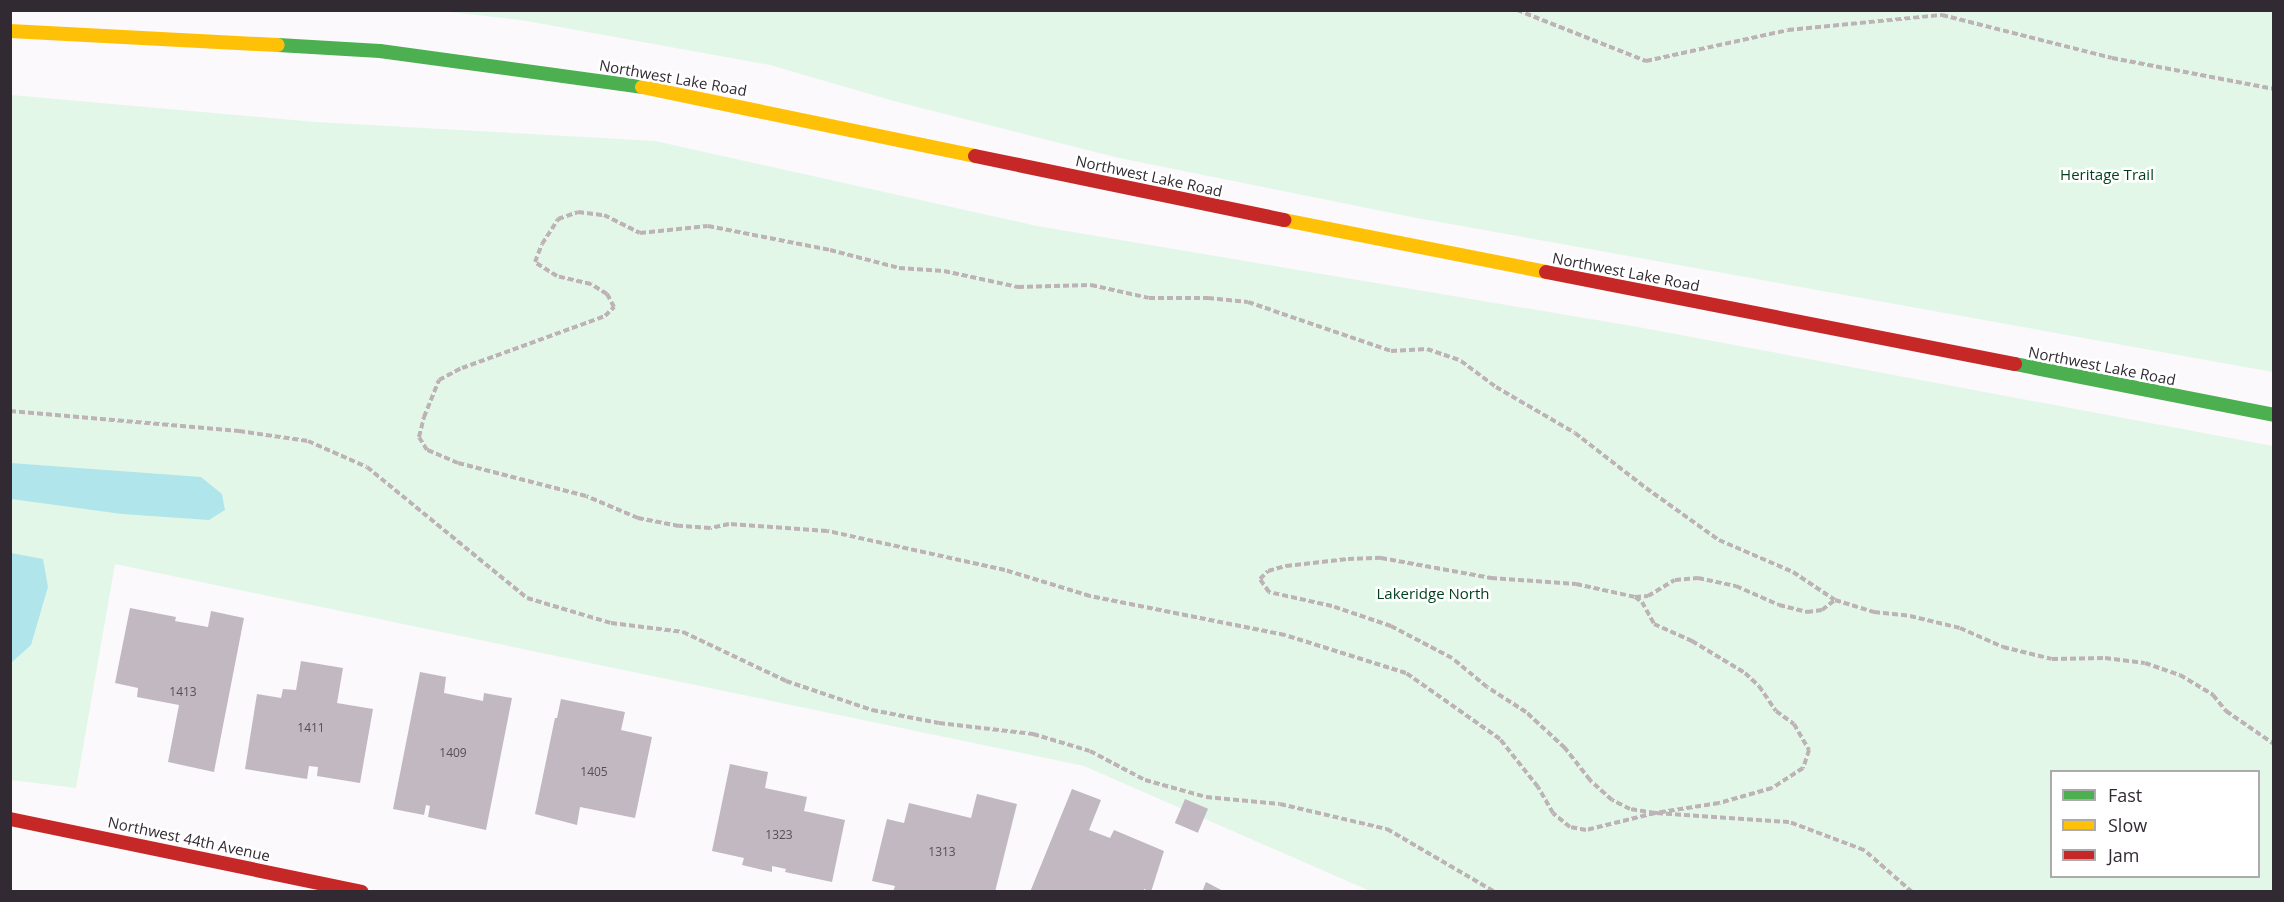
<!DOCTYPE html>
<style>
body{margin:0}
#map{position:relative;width:2284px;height:902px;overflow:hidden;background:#fbf9fc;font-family:"Open Sans",sans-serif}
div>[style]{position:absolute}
.green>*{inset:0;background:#e3f7e8}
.water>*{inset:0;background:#b0e6eb}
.building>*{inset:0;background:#c1b8c2;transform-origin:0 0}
.path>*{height:4px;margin-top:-2px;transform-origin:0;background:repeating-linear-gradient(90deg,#bdb2b5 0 6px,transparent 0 9px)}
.fast>*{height:14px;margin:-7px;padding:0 7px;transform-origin:7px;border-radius:7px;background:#4caf50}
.slow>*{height:14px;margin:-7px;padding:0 7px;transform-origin:7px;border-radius:7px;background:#ffc107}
.jam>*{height:14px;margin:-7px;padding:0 7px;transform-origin:7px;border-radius:7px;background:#c62828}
span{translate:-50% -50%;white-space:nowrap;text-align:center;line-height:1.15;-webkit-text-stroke:5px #fff;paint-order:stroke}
.number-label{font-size:12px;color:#564e57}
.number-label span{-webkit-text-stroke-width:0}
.street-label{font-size:15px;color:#322a33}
.park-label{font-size:15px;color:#013f1b}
.frame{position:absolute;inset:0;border:12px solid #322a33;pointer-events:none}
.legend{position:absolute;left:2050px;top:770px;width:210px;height:108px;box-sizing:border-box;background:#fff;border:2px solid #adaaad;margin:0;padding:8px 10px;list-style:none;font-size:18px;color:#322a33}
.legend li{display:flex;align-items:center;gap:12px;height:30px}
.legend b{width:30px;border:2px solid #adaaad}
</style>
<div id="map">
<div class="green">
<i style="clip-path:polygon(440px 11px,2273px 11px,2273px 372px,1417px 218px,1119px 158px,890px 100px,770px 65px,521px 20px)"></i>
<i style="clip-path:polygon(evenodd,11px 95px,316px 122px,655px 141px,1037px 226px,1638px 327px,2273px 446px,2273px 891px,1370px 891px,1084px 766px,115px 564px,76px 788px,11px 780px,11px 95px,2052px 772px,2258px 772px,2258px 876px,2052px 876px,2052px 772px)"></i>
</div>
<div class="water">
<i style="clip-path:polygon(11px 463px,201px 477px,222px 494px,225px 510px,209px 520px,122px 514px,11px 499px)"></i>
<i style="clip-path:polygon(11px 553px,43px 559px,48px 587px,31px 645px,11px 663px)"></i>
</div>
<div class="building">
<i style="clip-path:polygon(130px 608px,176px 617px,175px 621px,208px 627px,211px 611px,244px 618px,214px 772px,168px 762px,179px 705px,137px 697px,138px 688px,115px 683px)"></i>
<i style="clip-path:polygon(301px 661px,343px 668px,337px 703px,373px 709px,360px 783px,317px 776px,318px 767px,309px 766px,307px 779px,245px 769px,257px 694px,281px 698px,283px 689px,296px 690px)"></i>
<i style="clip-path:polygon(420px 672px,446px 677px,444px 693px,483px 701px,484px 693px,512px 698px,486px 830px,428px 817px,430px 806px,426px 805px,424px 815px,393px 809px)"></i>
<i style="clip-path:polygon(561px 699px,625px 712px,621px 730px,652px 737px,635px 818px,580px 807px,577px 825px,535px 814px,555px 718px,557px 718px)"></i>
<i style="clip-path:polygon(730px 764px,768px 772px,765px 788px,807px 797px,804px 811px,845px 820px,832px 882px,785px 872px,786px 869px,772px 866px,772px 872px,742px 865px,744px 858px,712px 851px)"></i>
<i style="clip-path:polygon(1072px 789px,1101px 800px,1089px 830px,1110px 838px,1114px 830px,1164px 851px,1151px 892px,1144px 889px,1144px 892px,1030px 892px)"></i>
<i style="clip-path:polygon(977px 794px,1017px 804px,995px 892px,893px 892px,895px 886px,872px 881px,887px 819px,904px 823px,909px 803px,971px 818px)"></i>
<i style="left:1185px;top:799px;width:25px;height:26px;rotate:23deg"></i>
<i style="clip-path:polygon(1206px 882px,1225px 892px,1202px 892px)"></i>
</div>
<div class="path">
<i style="left:1517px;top:10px;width:139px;rotate:21.6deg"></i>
<i style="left:1646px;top:61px;width:145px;rotate:-12.3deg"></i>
<i style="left:1788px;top:30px;width:155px;rotate:-5.6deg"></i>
<i style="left:1942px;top:15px;width:175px;rotate:14.2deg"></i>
<i style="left:2112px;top:58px;width:165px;rotate:10.8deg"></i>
<i style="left:10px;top:411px;width:230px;rotate:5deg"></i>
<i style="left:239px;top:431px;width:70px;rotate:8.2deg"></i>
<i style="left:308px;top:441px;width:64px;rotate:23.8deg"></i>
<i style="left:367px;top:467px;width:207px;rotate:39.3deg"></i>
<i style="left:527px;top:598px;width:88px;rotate:16.6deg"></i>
<i style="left:611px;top:623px;width:73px;rotate:7.1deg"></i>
<i style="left:683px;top:632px;width:114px;rotate:25.4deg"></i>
<i style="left:786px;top:681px;width:91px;rotate:18.6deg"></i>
<i style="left:872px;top:710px;width:68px;rotate:11deg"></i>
<i style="left:939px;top:723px;width:95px;rotate:6.7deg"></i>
<i style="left:1033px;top:734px;width:59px;rotate:16.6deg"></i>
<i style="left:1090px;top:751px;width:62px;rotate:27.8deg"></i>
<i style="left:1145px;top:780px;width:63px;rotate:15.6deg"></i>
<i style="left:1206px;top:797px;width:74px;rotate:5.4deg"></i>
<i style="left:1280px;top:804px;width:110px;rotate:13.2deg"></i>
<i style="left:1387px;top:829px;width:125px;rotate:30.3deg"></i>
<i style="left:1381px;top:558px;width:112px;rotate:10.3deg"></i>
<i style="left:1491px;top:578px;width:85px;rotate:4deg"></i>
<i style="left:1576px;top:584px;width:60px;rotate:12.4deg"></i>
<i style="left:1635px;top:597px;width:9px;rotate:36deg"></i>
<i style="left:1642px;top:602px;width:25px;rotate:61deg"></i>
<i style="left:1654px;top:624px;width:42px;rotate:24.1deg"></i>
<i style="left:1692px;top:641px;width:62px;rotate:31.1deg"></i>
<i style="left:1745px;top:673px;width:19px;rotate:43deg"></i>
<i style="left:1759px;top:686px;width:30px;rotate:56deg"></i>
<i style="left:1776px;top:711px;width:22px;rotate:36deg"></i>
<i style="left:1794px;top:724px;width:30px;rotate:60deg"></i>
<i style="left:1809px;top:750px;width:19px;rotate:108deg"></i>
<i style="left:1803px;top:768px;width:37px;rotate:147deg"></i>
<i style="left:1772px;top:788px;width:55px;rotate:164.2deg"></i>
<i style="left:1719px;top:803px;width:65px;rotate:171.1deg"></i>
<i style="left:1655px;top:813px;width:25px;rotate:-171deg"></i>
<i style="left:1630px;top:809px;width:20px;rotate:-153deg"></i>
<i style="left:1612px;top:800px;width:30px;rotate:-138deg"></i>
<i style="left:1590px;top:780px;width:41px;rotate:-128deg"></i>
<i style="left:1565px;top:748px;width:53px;rotate:-137.3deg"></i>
<i style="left:1526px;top:712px;width:46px;rotate:-147.3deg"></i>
<i style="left:1487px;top:687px;width:45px;rotate:-140.4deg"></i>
<i style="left:1452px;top:658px;width:69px;rotate:-152.3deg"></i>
<i style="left:1391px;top:626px;width:62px;rotate:-161.3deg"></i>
<i style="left:1332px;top:606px;width:65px;rotate:-167.5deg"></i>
<i style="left:1269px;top:592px;width:16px;rotate:-125deg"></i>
<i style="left:1260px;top:579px;width:11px;rotate:-45deg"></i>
<i style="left:1268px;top:571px;width:19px;rotate:-16deg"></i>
<i style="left:1286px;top:566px;width:62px;rotate:-6.4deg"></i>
<i style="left:1348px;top:559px;width:33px;rotate:-2deg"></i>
<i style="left:1635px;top:597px;width:13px;rotate:-4deg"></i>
<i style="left:1648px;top:596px;width:31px;rotate:-31deg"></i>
<i style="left:1675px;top:580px;width:23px;rotate:-5deg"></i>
<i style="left:1698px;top:578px;width:39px;rotate:12deg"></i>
<i style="left:1736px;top:586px;width:47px;rotate:23.8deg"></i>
<i style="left:1779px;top:605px;width:29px;rotate:14deg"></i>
<i style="left:1807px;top:612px;width:15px;rotate:-8deg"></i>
<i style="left:1822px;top:610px;width:16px;rotate:-38deg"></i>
<i style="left:1912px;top:892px;width:64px;rotate:-138.8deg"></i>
<i style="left:1864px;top:850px;width:80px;rotate:-159.5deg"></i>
<i style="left:1789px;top:822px;width:134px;rotate:-176.2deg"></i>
<i style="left:1655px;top:813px;width:71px;rotate:166.2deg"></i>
<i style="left:1586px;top:830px;width:16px;rotate:-169deg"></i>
<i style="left:1570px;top:827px;width:22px;rotate:-141deg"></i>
<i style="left:1553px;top:813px;width:30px;rotate:-120deg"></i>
<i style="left:1538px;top:787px;width:61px;rotate:-128.4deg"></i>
<i style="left:1500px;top:739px;width:115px;rotate:-144.9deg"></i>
<i style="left:1406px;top:673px;width:127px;rotate:-162.6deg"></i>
<i style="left:1285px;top:635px;width:199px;rotate:-168.7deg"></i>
<i style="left:1090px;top:596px;width:89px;rotate:-163deg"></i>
<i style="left:1005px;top:570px;width:182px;rotate:-167.6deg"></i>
<i style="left:827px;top:531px;width:98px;rotate:-175.9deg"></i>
<i style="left:729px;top:524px;width:19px;rotate:168deg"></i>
<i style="left:710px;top:528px;width:31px;rotate:-176deg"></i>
<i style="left:679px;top:526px;width:42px;rotate:-169deg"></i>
<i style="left:638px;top:518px;width:56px;rotate:-157.1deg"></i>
<i style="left:586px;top:496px;width:132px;rotate:-165.5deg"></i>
<i style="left:458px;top:463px;width:34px;rotate:-157deg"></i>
<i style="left:427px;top:450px;width:15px;rotate:-122deg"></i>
<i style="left:419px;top:437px;width:21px;rotate:-76deg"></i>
<i style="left:424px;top:417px;width:40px;rotate:-68deg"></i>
<i style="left:439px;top:380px;width:26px;rotate:-28deg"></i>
<i style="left:462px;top:368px;width:152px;rotate:-20deg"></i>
<i style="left:605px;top:316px;width:13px;rotate:-45deg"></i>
<i style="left:614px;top:307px;width:15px;rotate:-118deg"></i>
<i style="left:607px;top:294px;width:19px;rotate:-148deg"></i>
<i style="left:591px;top:284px;width:35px;rotate:-167deg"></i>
<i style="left:557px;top:276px;width:26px;rotate:-148deg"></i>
<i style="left:535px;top:262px;width:19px;rotate:-69deg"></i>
<i style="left:542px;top:244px;width:30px;rotate:-57deg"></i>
<i style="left:558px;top:219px;width:21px;rotate:-19deg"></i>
<i style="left:578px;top:212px;width:26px;rotate:7deg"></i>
<i style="left:604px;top:215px;width:40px;rotate:26.6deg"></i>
<i style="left:640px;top:233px;width:68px;rotate:-5.9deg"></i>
<i style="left:708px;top:226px;width:124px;rotate:11.1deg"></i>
<i style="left:830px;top:250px;width:71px;rotate:14.6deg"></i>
<i style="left:899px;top:268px;width:45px;rotate:3.8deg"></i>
<i style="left:944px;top:271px;width:76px;rotate:12.2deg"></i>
<i style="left:1018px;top:287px;width:73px;rotate:-1.6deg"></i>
<i style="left:1091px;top:285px;width:59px;rotate:12.6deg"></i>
<i style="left:1149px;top:298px;width:59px"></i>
<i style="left:1208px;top:298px;width:40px;rotate:5.7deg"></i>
<i style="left:1248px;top:302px;width:151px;rotate:18.9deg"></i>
<i style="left:1391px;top:351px;width:36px;rotate:-3deg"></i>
<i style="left:1427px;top:349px;width:36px;rotate:19deg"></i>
<i style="left:1461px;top:361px;width:44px;rotate:36.6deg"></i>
<i style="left:1496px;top:387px;width:91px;rotate:30.2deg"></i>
<i style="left:1575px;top:433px;width:90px;rotate:37.8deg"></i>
<i style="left:1646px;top:488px;width:90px;rotate:35.5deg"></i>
<i style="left:1719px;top:540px;width:81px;rotate:23.4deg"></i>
<i style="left:1793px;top:572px;width:50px;rotate:33.7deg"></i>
<i style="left:1835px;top:600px;width:41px;rotate:17.1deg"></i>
<i style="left:1874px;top:612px;width:36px;rotate:6deg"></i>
<i style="left:1910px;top:616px;width:51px;rotate:13.5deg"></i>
<i style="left:1960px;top:628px;width:47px;rotate:23.8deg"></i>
<i style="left:2003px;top:647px;width:50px;rotate:13.8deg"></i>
<i style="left:2052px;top:659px;width:53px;rotate:-1.1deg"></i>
<i style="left:2105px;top:658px;width:40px;rotate:7.1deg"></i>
<i style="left:2145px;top:663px;width:37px;rotate:19deg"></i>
<i style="left:2180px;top:675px;width:39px;rotate:31deg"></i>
<i style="left:2213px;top:695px;width:21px;rotate:51deg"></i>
<i style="left:2226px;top:711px;width:58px;rotate:34.5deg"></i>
</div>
<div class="fast">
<i style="left:278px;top:45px;width:102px;rotate:3.4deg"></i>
<i style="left:380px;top:51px;width:264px;rotate:7.8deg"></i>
<i style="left:2015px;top:364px;width:264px;rotate:11.1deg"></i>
</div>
<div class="slow">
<i style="left:10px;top:31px;width:268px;rotate:3deg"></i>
<i style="left:642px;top:87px;width:340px;rotate:11.7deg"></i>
<i style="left:1284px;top:220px;width:267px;rotate:11.2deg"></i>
</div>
<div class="jam">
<i style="left:975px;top:156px;width:316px;rotate:11.7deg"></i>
<i style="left:1546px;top:272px;width:478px;rotate:11.1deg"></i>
<i style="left:10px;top:819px;width:359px;rotate:11.7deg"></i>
</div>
<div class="number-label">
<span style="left:183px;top:692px">1413</span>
<span style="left:311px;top:728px">1411</span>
<span style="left:453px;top:753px">1409</span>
<span style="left:594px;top:772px">1405</span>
<span style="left:779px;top:835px">1323</span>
<span style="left:942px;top:852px">1313</span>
</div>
<div class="street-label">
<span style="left:673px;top:78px;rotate:10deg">Northwest Lake Road</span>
<span style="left:1149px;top:176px;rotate:12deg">Northwest Lake Road</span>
<span style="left:1626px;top:272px;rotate:11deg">Northwest Lake Road</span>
<span style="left:2102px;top:366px;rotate:11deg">Northwest Lake Road</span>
<span style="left:189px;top:839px;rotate:12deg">Northwest 44th Avenue</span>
</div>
<div class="park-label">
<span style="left:2107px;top:175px">Heritage Trail</span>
<span style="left:1433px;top:594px">Lakeridge North</span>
</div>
<div class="frame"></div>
<ul class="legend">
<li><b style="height:8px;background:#4caf50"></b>Fast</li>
<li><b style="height:8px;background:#ffc107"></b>Slow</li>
<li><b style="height:8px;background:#c62828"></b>Jam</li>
</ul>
</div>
